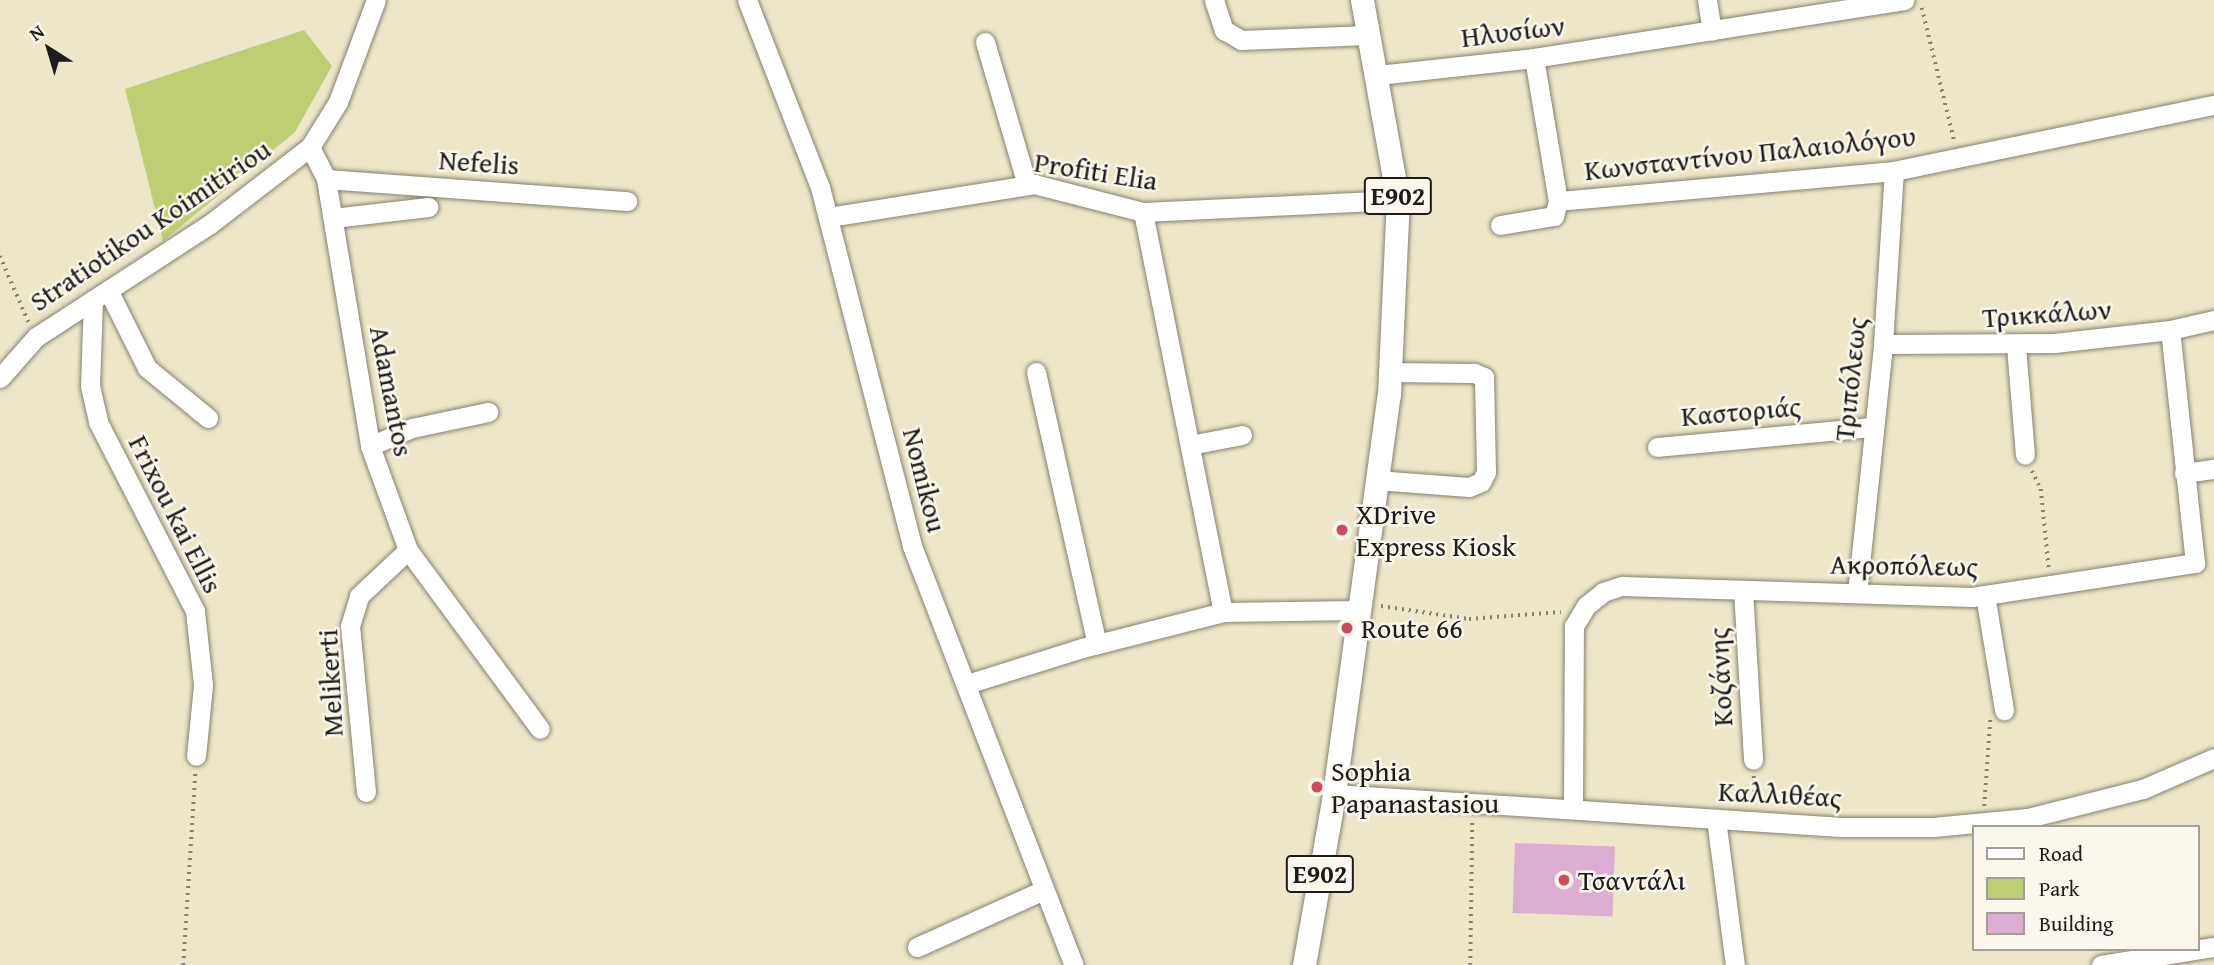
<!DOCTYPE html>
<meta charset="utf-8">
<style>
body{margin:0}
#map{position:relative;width:2214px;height:965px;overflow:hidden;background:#ede6c8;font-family:"Gentium Book Plus",serif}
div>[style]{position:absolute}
.green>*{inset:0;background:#bdcf72}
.building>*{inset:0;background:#dcadd0;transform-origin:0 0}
.path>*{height:3.5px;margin-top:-1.75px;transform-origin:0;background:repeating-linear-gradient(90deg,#848172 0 2px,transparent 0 7px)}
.roads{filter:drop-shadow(0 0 2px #848172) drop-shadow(0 0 2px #848172)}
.minor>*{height:19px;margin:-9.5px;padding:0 9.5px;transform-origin:9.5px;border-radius:9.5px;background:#fff}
.major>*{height:23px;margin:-11.5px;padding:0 11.5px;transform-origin:11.5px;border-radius:11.5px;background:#fff}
.dots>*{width:19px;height:19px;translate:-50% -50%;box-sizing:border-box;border:4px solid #fbf7ec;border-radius:50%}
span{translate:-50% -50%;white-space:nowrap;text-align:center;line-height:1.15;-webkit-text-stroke:5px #fbf7ec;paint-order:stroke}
.shield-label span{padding:2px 5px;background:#fbf7ec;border:2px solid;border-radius:5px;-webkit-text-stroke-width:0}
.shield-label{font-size:26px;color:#1c1c1c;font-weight:700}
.street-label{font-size:28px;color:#1c1c1c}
.poi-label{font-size:28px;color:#1c1c1c}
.left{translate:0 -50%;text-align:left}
.legend{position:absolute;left:1972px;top:825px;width:228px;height:126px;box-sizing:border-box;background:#fbf7ec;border:2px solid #a29f99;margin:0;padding:9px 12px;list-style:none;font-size:21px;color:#1c1c1c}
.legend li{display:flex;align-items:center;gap:14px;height:35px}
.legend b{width:35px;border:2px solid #a29f99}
.north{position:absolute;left:14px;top:14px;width:70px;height:70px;-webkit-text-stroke:5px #fbf7ec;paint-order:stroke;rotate:323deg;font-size:19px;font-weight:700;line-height:28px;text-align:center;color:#1c1c1c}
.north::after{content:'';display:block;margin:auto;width:24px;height:32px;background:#1c1c1c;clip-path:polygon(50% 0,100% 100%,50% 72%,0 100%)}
</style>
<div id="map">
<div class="green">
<i style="clip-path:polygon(304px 30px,332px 66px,295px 132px,163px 241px,125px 89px)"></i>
</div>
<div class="building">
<i style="left:1515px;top:843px;width:100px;height:70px;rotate:2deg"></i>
</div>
<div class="path">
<i style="left:1922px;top:8px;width:135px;rotate:76.3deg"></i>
<i style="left:0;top:256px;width:73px;rotate:66.6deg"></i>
<i style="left:2032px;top:471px;width:20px;rotate:63deg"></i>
<i style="left:2041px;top:489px;width:80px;rotate:84.3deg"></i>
<i style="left:1381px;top:606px;width:89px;rotate:8.4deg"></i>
<i style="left:1469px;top:619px;width:92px;rotate:-4.4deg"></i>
<i style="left:1754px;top:776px;width:27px;rotate:90deg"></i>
<i style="left:1984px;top:806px;width:86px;rotate:-86deg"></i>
<i style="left:183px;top:965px;width:193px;rotate:-86.4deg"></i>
<i style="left:1470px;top:965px;width:146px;rotate:-89.2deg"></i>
</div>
<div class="roads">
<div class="minor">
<i style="left:747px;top:0;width:201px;rotate:68.7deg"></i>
<i style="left:820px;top:187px;width:371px;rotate:75.6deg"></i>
<i style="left:912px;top:546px;width:449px;rotate:68.9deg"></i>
<i style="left:1214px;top:0;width:32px;rotate:72deg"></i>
<i style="left:1224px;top:30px;width:20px;rotate:30deg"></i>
<i style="left:1241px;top:40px;width:127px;rotate:-2.3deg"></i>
<i style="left:1707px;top:0;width:31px;rotate:81deg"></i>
<i style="left:985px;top:42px;width:149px;rotate:73.6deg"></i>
<i style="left:1534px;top:58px;width:145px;rotate:80.5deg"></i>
<i style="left:1558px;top:201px;width:337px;rotate:-5.1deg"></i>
<i style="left:1894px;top:171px;width:327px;rotate:-11.7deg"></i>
<i style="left:1378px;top:75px;width:157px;rotate:-6.2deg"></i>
<i style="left:1534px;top:58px;width:375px;rotate:-8.9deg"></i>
<i style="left:310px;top:147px;width:36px;rotate:63deg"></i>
<i style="left:326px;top:179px;width:271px;rotate:80.6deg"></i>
<i style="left:370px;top:446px;width:111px;rotate:69.9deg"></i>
<i style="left:408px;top:550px;width:222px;rotate:53.6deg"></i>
<i style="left:326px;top:179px;width:302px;rotate:4.2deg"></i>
<i style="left:1143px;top:212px;width:408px;rotate:78.7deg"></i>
<i style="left:829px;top:217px;width:208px;rotate:-9.1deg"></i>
<i style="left:1034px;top:184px;width:113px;rotate:14.4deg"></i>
<i style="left:1143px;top:212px;width:255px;rotate:-2.7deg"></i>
<i style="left:333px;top:218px;width:96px;rotate:-6.6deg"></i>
<i style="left:1500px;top:225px;width:55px;rotate:-9.5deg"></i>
<i style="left:1554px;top:216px;width:16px;rotate:-75deg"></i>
<i style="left:108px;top:290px;width:87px;rotate:63.4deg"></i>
<i style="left:147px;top:368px;width:79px;rotate:39.3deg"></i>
<i style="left:93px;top:300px;width:86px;rotate:92deg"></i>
<i style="left:90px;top:386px;width:37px;rotate:77deg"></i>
<i style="left:98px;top:422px;width:212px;rotate:62.8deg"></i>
<i style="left:195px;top:611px;width:74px;rotate:83.8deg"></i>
<i style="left:203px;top:685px;width:71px;rotate:95.6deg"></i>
<i style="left:1883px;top:344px;width:171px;rotate:-0.3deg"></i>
<i style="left:2054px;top:343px;width:117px;rotate:-6.4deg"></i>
<i style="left:2170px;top:330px;width:45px;rotate:-12.8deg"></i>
<i style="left:2016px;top:346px;width:109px;rotate:85.3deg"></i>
<i style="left:1036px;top:372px;width:279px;rotate:77.4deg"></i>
<i style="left:0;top:378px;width:55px;rotate:-48.7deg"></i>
<i style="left:36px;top:337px;width:207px;rotate:-33deg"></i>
<i style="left:210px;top:224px;width:126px;rotate:-37.6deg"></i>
<i style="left:310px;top:147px;width:53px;rotate:-58.1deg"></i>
<i style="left:338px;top:102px;width:109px;rotate:-69.6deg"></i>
<i style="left:1190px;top:445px;width:53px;rotate:-10.9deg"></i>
<i style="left:370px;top:446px;width:46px;rotate:-23.2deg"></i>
<i style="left:412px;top:428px;width:78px;rotate:-11.9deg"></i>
<i style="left:1657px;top:447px;width:217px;rotate:-5.3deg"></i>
<i style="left:2184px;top:473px;width:30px;rotate:-8deg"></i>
<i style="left:1376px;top:480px;width:93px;rotate:4.3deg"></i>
<i style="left:1469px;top:487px;width:13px;rotate:-23deg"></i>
<i style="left:1481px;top:482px;width:11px;rotate:-63deg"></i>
<i style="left:1486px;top:472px;width:95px;rotate:-91.2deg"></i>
<i style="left:1484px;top:377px;width:11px;rotate:-158deg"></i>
<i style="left:1474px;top:373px;width:84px;rotate:-179.3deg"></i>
<i style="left:1743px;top:590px;width:170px;rotate:86.6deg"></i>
<i style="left:1857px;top:593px;width:250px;rotate:-84deg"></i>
<i style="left:1883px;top:344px;width:173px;rotate:-86.4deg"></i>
<i style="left:1985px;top:595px;width:117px;rotate:80.6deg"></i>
<i style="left:967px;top:684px;width:121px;rotate:-17.4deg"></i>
<i style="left:1082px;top:648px;width:146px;rotate:-14.3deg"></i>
<i style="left:1223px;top:612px;width:134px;rotate:-0.9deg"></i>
<i style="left:366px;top:792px;width:167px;rotate:-95.5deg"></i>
<i style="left:350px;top:626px;width:31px;rotate:-73deg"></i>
<i style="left:359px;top:596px;width:67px;rotate:-43.2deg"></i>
<i style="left:1334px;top:794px;width:508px;rotate:3.72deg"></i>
<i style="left:1841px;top:827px;width:92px"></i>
<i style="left:1933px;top:827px;width:95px;rotate:-5.4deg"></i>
<i style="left:2028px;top:818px;width:119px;rotate:-14.2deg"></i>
<i style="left:2143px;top:789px;width:77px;rotate:-23.6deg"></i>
<i style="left:1573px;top:806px;width:180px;rotate:-89.7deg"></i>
<i style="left:1574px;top:626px;width:23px;rotate:-59deg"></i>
<i style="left:1586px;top:606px;width:22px;rotate:-39deg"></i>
<i style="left:1603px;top:592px;width:20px;rotate:-18deg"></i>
<i style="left:1622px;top:586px;width:350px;rotate:1.8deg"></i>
<i style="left:1972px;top:597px;width:226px;rotate:-8.7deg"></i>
<i style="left:2195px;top:563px;width:234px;rotate:-96.1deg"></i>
<i style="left:1716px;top:819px;width:147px;rotate:82.6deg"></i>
<i style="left:917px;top:947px;width:139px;rotate:-24.2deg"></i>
<i style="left:2101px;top:965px;width:114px;rotate:-9.1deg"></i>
</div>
<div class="major">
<i style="left:1304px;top:965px;width:174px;rotate:-80deg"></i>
<i style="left:1334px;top:794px;width:403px;rotate:-82.2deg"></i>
<i style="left:1389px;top:395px;width:195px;rotate:-87.4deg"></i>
<i style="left:1398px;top:200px;width:203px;rotate:-100.2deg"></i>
</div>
</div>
<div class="dots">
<i style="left:1342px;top:530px;background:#d1495b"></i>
<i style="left:1347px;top:628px;background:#d1495b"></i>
<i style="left:1317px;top:787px;background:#d1495b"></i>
<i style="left:1564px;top:880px;background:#d1495b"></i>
</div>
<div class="shield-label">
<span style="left:1398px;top:196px">E902</span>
<span style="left:1320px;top:874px">E902</span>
</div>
<div class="street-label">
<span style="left:1513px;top:31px;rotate:-7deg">Ηλυσίων</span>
<span style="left:1750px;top:153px;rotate:-6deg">Κωνσταντίνου Παλαιολόγου</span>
<span style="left:479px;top:162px;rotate:4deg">Nefelis</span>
<span style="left:1096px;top:171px;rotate:9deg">Profiti Elia</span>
<span style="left:150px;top:225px;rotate:-34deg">Stratiotikou Koimitiriou</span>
<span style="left:2047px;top:313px;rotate:-4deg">Τρικκάλων</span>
<span style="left:1850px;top:379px;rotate:-84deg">Τριπόλεως</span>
<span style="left:392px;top:391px;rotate:79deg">Adamantos</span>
<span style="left:1741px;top:411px;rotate:-5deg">Καστοριάς</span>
<span style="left:925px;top:480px;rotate:76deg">Nomikou</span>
<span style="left:176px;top:514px;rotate:63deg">Frixou kai Ellis</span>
<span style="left:1904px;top:565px;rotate:1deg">Ακροπόλεως</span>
<span style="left:1720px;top:677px;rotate:-93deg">Κοζάνης</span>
<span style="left:330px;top:683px;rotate:-93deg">Melikerti</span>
<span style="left:1780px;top:794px;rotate:3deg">Καλλιθέας</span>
</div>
<div class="poi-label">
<span class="left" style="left:1356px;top:530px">XDrive<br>Express Kiosk</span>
<span class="left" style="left:1361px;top:628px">Route 66</span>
<span class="left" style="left:1331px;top:787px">Sophia<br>Papanastasiou</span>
<span class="left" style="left:1578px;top:880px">Τσαντάλι</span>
</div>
<ul class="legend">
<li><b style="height:9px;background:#fff"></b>Road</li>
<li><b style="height:19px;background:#bdcf72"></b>Park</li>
<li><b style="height:19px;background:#dcadd0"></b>Building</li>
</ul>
<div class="north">N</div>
</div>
